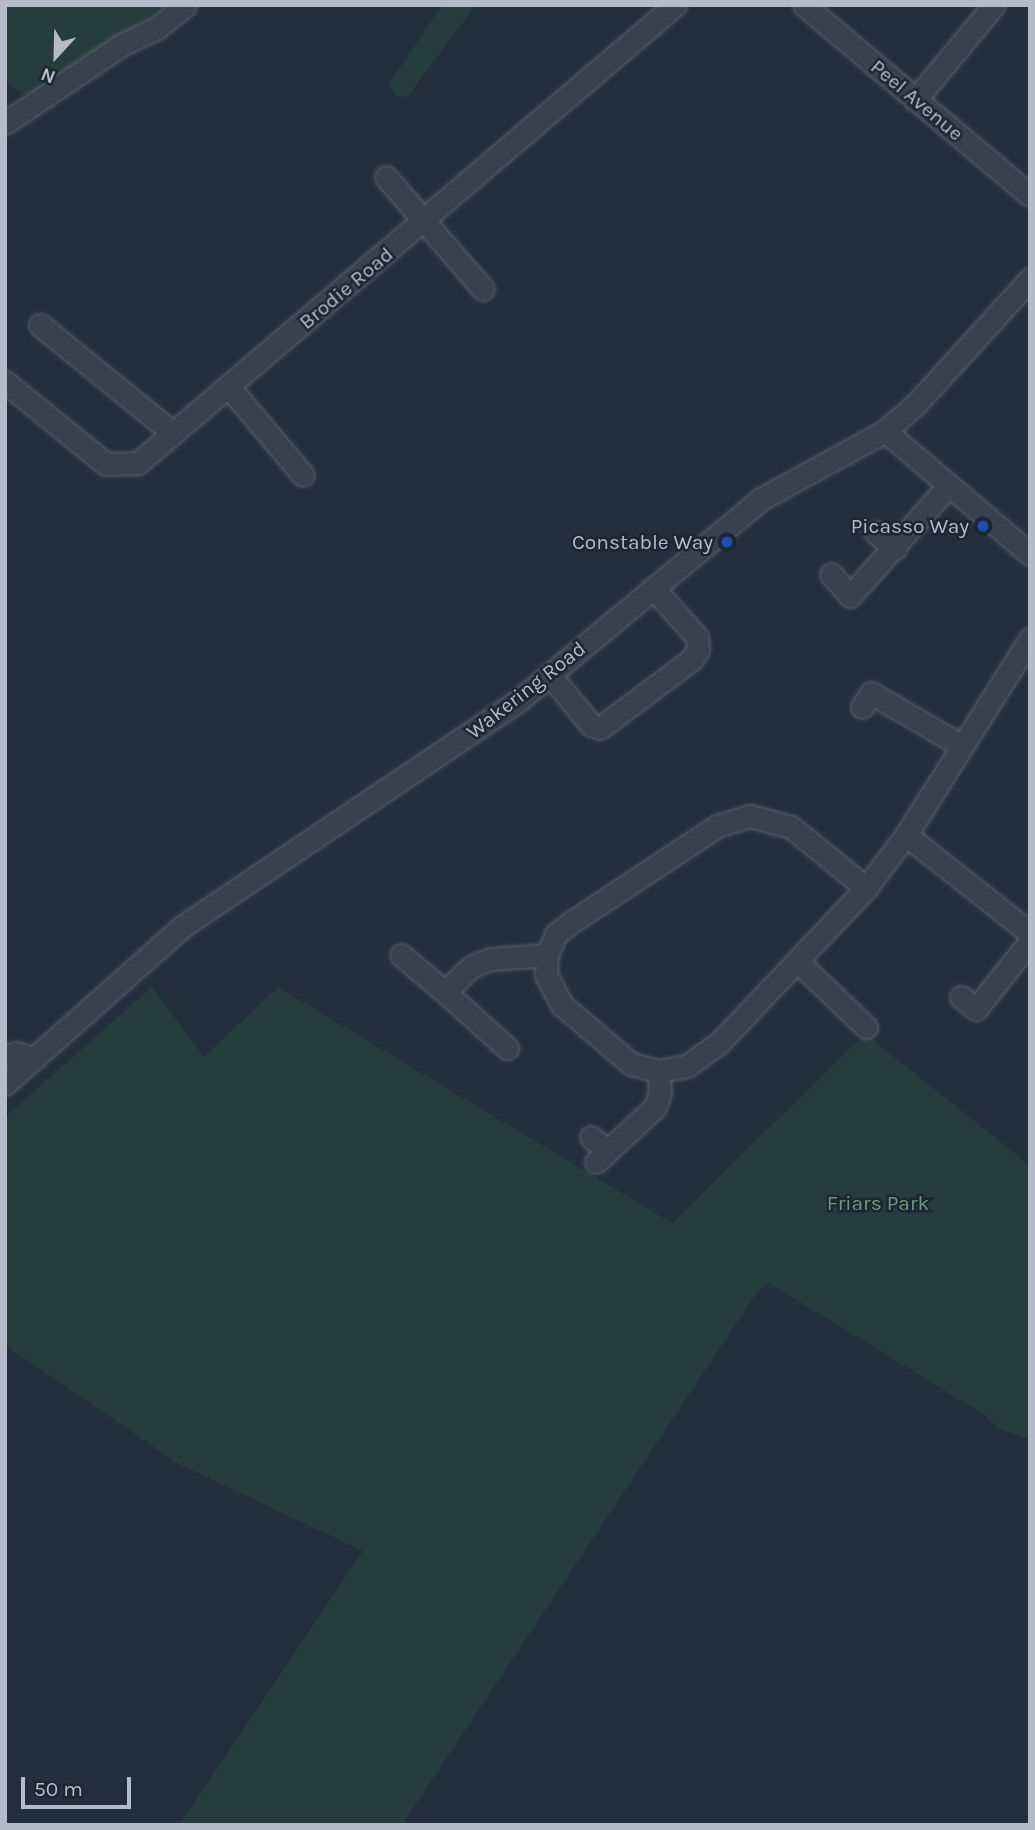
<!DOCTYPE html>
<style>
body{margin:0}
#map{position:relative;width:1035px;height:1830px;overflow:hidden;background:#242f3e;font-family:Karla,sans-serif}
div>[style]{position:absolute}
.green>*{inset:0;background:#263c3f}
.roads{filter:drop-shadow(0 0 2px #565f6c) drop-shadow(0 0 2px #565f6c)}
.minor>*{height:21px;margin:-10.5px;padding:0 10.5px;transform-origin:10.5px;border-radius:10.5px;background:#38414e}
.dots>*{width:19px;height:19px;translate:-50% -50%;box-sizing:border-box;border:4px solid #1d2633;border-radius:50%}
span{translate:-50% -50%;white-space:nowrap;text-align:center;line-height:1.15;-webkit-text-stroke:5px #1d2633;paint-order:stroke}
.street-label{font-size:21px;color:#b4bcc9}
.poi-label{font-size:21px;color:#b4bcc9}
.right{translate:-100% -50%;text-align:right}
.park-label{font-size:21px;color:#6b9a76}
.frame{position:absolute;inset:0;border:7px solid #b4bcc9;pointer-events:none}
.north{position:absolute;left:21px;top:21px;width:70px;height:70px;-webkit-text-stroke:5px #1d2633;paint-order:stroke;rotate:202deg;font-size:19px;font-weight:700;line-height:28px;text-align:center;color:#b4bcc9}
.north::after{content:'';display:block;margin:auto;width:24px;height:32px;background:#b4bcc9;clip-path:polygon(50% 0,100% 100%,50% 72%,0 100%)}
.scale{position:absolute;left:21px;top:1777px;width:110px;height:32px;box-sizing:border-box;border:4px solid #b4bcc9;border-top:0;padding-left:9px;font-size:21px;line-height:24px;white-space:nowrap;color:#b4bcc9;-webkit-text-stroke:5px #1d2633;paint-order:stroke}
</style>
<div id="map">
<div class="green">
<i style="clip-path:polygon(5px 5px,164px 5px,166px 7px,31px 97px,5px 84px)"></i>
<i style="clip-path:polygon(442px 5px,476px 5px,408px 96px,397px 97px,389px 84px)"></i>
<i style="clip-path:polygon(152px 987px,204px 1057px,278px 987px,672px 1223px,865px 1034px,1026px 1162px,1030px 1171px,1030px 1439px,999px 1429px,985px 1415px,769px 1283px,760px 1288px,402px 1825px,179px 1825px,363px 1551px,179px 1464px,5px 1345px,5px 1117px)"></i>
</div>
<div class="roads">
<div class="minor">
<i style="left:804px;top:5px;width:295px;rotate:40.1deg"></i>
<i style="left:915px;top:100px;width:124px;rotate:-50.3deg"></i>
<i style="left:5px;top:123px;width:140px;rotate:-33.9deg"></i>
<i style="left:121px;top:45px;width:40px;rotate:-25deg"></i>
<i style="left:157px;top:28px;width:36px;rotate:-39deg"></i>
<i style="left:386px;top:177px;width:148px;rotate:49.1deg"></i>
<i style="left:40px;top:325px;width:171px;rotate:39.1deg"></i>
<i style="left:5px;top:382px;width:130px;rotate:39.1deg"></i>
<i style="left:106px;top:464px;width:32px;rotate:-2deg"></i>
<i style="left:138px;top:463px;width:706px;rotate:-40.46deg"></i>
<i style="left:228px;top:386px;width:116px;rotate:49.9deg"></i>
<i style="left:885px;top:431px;width:190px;rotate:40.3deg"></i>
<i style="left:875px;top:532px;width:26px;rotate:39deg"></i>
<i style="left:831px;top:574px;width:29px;rotate:49deg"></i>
<i style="left:850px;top:596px;width:147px;rotate:-48.3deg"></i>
<i style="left:550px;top:675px;width:65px;rotate:50.6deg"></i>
<i style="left:591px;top:725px;width:9px;rotate:18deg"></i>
<i style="left:600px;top:728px;width:114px;rotate:-36.8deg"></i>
<i style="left:691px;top:660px;width:12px;rotate:-55deg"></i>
<i style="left:698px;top:650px;width:13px;rotate:-94deg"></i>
<i style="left:697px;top:637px;width:66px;rotate:-131.9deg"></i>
<i style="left:862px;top:707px;width:17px;rotate:-57deg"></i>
<i style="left:871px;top:693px;width:105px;rotate:30.2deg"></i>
<i style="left:906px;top:835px;width:158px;rotate:38.3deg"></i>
<i style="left:401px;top:955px;width:57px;rotate:40.1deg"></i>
<i style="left:445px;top:992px;width:37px;rotate:-44deg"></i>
<i style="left:472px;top:966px;width:20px;rotate:-20deg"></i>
<i style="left:491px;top:959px;width:56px;rotate:-4.1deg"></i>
<i style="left:547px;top:955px;width:20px;rotate:93deg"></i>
<i style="left:546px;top:975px;width:34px;rotate:62deg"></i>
<i style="left:562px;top:1005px;width:91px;rotate:40.5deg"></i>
<i style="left:631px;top:1064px;width:29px;rotate:14deg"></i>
<i style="left:547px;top:955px;width:23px;rotate:-67deg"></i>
<i style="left:556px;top:934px;width:18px;rotate:-38deg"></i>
<i style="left:570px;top:923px;width:176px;rotate:-33.4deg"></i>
<i style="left:717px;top:826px;width:34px;rotate:-17deg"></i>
<i style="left:750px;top:816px;width:42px;rotate:15deg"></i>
<i style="left:791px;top:827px;width:97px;rotate:39.1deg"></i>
<i style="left:799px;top:963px;width:93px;rotate:43.7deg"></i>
<i style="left:445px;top:992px;width:84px;rotate:42.1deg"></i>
<i style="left:961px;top:997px;width:19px;rotate:39deg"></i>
<i style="left:976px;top:1009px;width:87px;rotate:-51.5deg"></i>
<i style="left:5px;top:1057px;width:12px;rotate:-20deg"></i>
<i style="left:16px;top:1053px;width:19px;rotate:16deg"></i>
<i style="left:5px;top:1084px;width:238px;rotate:-41.6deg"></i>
<i style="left:183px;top:926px;width:404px;rotate:-33.9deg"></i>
<i style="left:518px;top:701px;width:316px;rotate:-39.7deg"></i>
<i style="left:761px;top:499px;width:141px;rotate:-28.7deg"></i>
<i style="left:885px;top:431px;width:41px;rotate:-41.1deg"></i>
<i style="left:916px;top:404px;width:169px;rotate:-47.6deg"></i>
<i style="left:591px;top:1137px;width:21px;rotate:41deg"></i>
<i style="left:596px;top:1162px;width:81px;rotate:-43deg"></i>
<i style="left:655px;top:1107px;width:15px;rotate:-70deg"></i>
<i style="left:660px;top:1093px;width:22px;rotate:-93deg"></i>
<i style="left:659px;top:1071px;width:28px;rotate:-10deg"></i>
<i style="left:687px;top:1066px;width:41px;rotate:-36deg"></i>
<i style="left:720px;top:1042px;width:212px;rotate:-46.5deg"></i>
<i style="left:866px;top:888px;width:66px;rotate:-53deg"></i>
<i style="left:906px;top:835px;width:232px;rotate:-57.7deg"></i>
</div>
</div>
<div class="dots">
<i style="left:983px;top:526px;background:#1a4fb4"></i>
<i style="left:727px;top:542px;background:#1a4fb4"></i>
</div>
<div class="street-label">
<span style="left:917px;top:100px;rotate:40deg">Peel Avenue</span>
<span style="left:346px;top:288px;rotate:-40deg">Brodie Road</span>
<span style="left:526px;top:690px;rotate:-38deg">Wakering Road</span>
</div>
<div class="poi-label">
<span class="right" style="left:969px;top:526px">Picasso Way</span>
<span class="right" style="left:713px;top:542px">Constable Way</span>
</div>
<div class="park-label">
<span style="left:878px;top:1203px">Friars Park</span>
</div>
<div class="frame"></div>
<div class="north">N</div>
<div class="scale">50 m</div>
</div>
